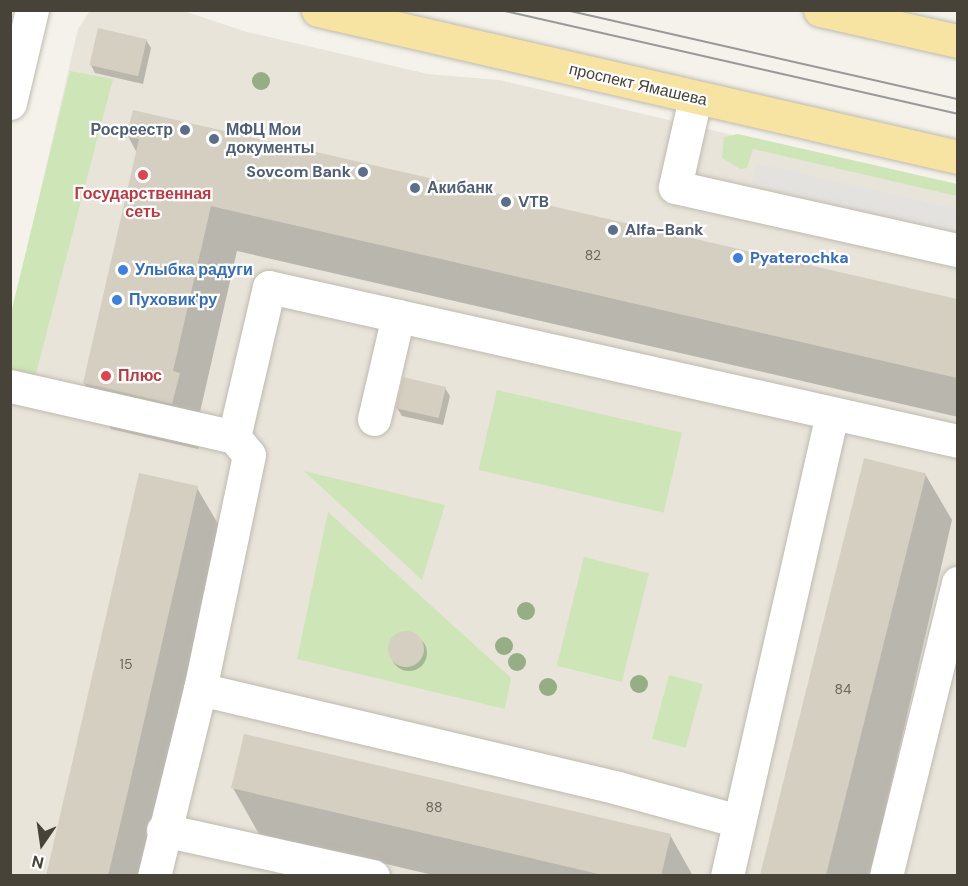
<!DOCTYPE html>
<meta charset="utf-8">
<style>
body{margin:0}
#map{position:relative;width:968px;height:886px;overflow:hidden;background:#f4f2eb;font-family:"DM Sans",sans-serif}
div>[style]{position:absolute}
.residential>*{inset:0;background:#e8e4da}
.green>*{inset:0;background:#cee5b8;transform-origin:0 0}
.parking>*{inset:0;background:#e4e2df;transform-origin:0 0}
.shadow>*{inset:0;background:#0003}
.round{border-radius:50%}
.building>*{inset:0;background:#d5cfc1;transform-origin:0 0}
.roads{filter:drop-shadow(0 0 2px #bfbaae) drop-shadow(0 0 2px #bfbaae)}
.minor>*{height:33px;margin:-16.5px;padding:0 16.5px;transform-origin:16.5px;border-radius:16.5px;background:#fff}
.major>*{height:33px;margin:-16.5px;padding:0 16.5px;transform-origin:16.5px;border-radius:16.5px;background:#f7e4a2}
.tram>*{height:1.5px;margin:-0.75px;padding:0 0.75px;transform-origin:0.75px;border-radius:0.75px;background:#999}
.trees>*{width:18px;height:18px;margin:-9px;border-radius:50%;background:#95ae84}
.dots>*{width:16px;height:16px;translate:-50% -50%;box-sizing:border-box;border:3px solid #fff;border-radius:50%}
span{translate:-50% -50%;white-space:nowrap;text-align:center;line-height:1.15;-webkit-text-stroke:4.5px #fff;paint-order:stroke}
.number-label{font-size:14px;color:#6b665b}
.number-label span{-webkit-text-stroke-width:0}
.street-label{font-size:16px;color:#484339}
.service-label{font-size:16px;color:#4e5e75;font-weight:700}
.right{translate:-100% -50%;text-align:right}
.left{translate:0 -50%;text-align:left}
.health-label{font-size:16px;color:#be3a42;font-weight:700}
.shop-label{font-size:16px;color:#366cbe;font-weight:700}
.frame{position:absolute;inset:0;border:12px solid #484339;pointer-events:none}
.north{position:absolute;left:12px;top:814px;width:60px;height:60px;-webkit-text-stroke:4px #fff;paint-order:stroke;rotate:193deg;font-size:16px;font-weight:700;line-height:24px;text-align:center;color:#484339}
.north::after{content:'';display:block;margin:auto;width:21px;height:27px;background:#484339;clip-path:polygon(50% 0,100% 100%,50% 72%,0 100%)}
</style>
<div id="map">
<div class="residential">
<i style="clip-path:polygon(90px 11px,184px 11px,247px 32px,428px 74px,499px 80px,957px 188px,957px 875px,11px 876px,11px 318px,78px 29px)"></i>
</div>
<div class="green">
<i style="clip-path:polygon(70px 71px,113px 79px,35px 377px,11px 372px,11px 313px)"></i>
<i style="clip-path:polygon(738px 134px,957px 184px,957px 196px,753px 149px,747px 168px,740px 169px,722px 158px,724px 137px)"></i>
<i style="left:497px;top:390px;width:190px;height:82px;rotate:13deg"></i>
<i style="clip-path:polygon(304px 471px,445px 505px,422px 580px)"></i>
<i style="clip-path:polygon(328px 512px,511px 678px,505px 709px,297px 659px)"></i>
<i style="left:584px;top:557px;width:67px;height:112px;rotate:14deg"></i>
<i style="left:669px;top:675px;width:35px;height:66px;rotate:15deg"></i>
</div>
<div class="parking">
<i style="left:756px;top:163px;width:206px;height:22px;rotate:13deg"></i>
</div>
<div class="shadow">
<i style="clip-path:polygon(146px 40px,151px 48px,143px 84px,95px 73px,91px 65px)"></i>
<i style="clip-path:polygon(134px 111px,958px 301px,958px 417px,237px 251px,200px 412px,205px 420px,198px 449px,111px 429px,84px 383px,137px 153px,128px 136px)"></i>
<i style="clip-path:polygon(445px 388px,450px 396px,443px 425px,402px 416px,397px 408px)"></i>
<i style="clip-path:polygon(925px 474px,952px 520px,870px 876px,769px 876px)"></i>
<i style="clip-path:polygon(197px 488px,224px 534px,145px 876px,48px 876px)"></i>
<i class="round" style="left:391px;top:635px;width:36px;height:36px"></i>
<i style="clip-path:polygon(233px 788px,670px 835px,693px 876px,437px 876px,259px 834px)"></i>
</div>
<div class="building">
<i style="left:98px;top:28px;width:50px;height:38px;rotate:13deg"></i>
<i style="clip-path:polygon(133px 110px,957px 299px,957px 378px,211px 206px,173px 371px,180px 373px,172px 404px,83px 383px,139px 139px,126px 137px)"></i>
<i style="left:403px;top:377px;width:44px;height:32px;rotate:13deg"></i>
<i style="left:864px;top:458px;width:64px;height:429px;rotate:14deg"></i>
<i style="clip-path:polygon(139px 473px,198px 486px,128px 791px,108px 876px,46px 876px)"></i>
<i class="round" style="left:388px;top:631px;width:36px;height:36px"></i>
<i style="clip-path:polygon(244px 734px,671px 834px,661px 876px,607px 876px,231px 788px)"></i>
</div>
<div class="roads">
<div class="minor">
<i style="left:695px;top:98px;width:91px;rotate:102.7deg"></i>
<i style="left:675px;top:187px;width:290px;rotate:12.6deg"></i>
<i style="left:10px;top:103px;width:96px;rotate:-76.7deg"></i>
<i style="left:10px;top:386px;width:230px;rotate:12.8deg"></i>
<i style="left:234px;top:437px;width:23px;rotate:50deg"></i>
<i style="left:249px;top:455px;width:239px;rotate:101.8deg"></i>
<i style="left:200px;top:689px;width:193px;rotate:103.8deg"></i>
<i style="left:374px;top:419px;width:106px;rotate:-76.9deg"></i>
<i style="left:234px;top:437px;width:154px;rotate:-76.9deg"></i>
<i style="left:269px;top:287px;width:706px;rotate:12.6deg"></i>
<i style="left:200px;top:689px;width:430px;rotate:13.3deg"></i>
<i style="left:618px;top:788px;width:125px;rotate:15.3deg"></i>
<i style="left:163px;top:830px;width:215px;rotate:12.4deg"></i>
<i style="left:727px;top:876px;width:474px;rotate:-77.2deg"></i>
<i style="left:886px;top:876px;width:302px;rotate:-76.2deg"></i>
</div>
<div class="major">
<i style="left:318px;top:10px;width:657px;rotate:12.94deg"></i>
<i style="left:820px;top:10px;width:141px;rotate:12.7deg"></i>
</div>
</div>
<div class="tram">
<i style="left:501px;top:10px;width:469px;rotate:12.8deg"></i>
<i style="left:566px;top:10px;width:402px;rotate:12.8deg"></i>
</div>
<div class="trees">
<i style="left:261px;top:81px"></i>
<i style="left:526px;top:611px"></i>
<i style="left:504px;top:646px"></i>
<i style="left:517px;top:662px"></i>
<i style="left:639px;top:684px"></i>
<i style="left:548px;top:687px"></i>
</div>
<div class="dots">
<i style="left:185px;top:130px;background:#5c6f8a"></i>
<i style="left:214px;top:139px;background:#5c6f8a"></i>
<i style="left:363px;top:172px;background:#5c6f8a"></i>
<i style="left:143px;top:175px;background:#e0444e"></i>
<i style="left:415px;top:188px;background:#5c6f8a"></i>
<i style="left:506px;top:202px;background:#5c6f8a"></i>
<i style="left:613px;top:230px;background:#5c6f8a"></i>
<i style="left:738px;top:258px;background:#3f7fe0"></i>
<i style="left:123px;top:270px;background:#3f7fe0"></i>
<i style="left:117px;top:300px;background:#3f7fe0"></i>
<i style="left:106px;top:376px;background:#e0444e"></i>
</div>
<div class="number-label">
<span style="left:593px;top:255px">82</span>
<span style="left:126px;top:664px">15</span>
<span style="left:843px;top:689px">84</span>
<span style="left:434px;top:807px">88</span>
</div>
<div class="street-label">
<span style="left:638px;top:85px;rotate:13deg">проспект Ямашева</span>
</div>
<div class="service-label">
<span class="right" style="left:173px;top:130px">Росреестр</span>
<span class="left" style="left:226px;top:139px">МФЦ Мои<br>документы</span>
<span class="right" style="left:351px;top:172px">Sovcom Bank</span>
<span class="left" style="left:427px;top:188px">Акибанк</span>
<span class="left" style="left:518px;top:202px">VTB</span>
<span class="left" style="left:625px;top:230px">Alfa-Bank</span>
</div>
<div class="health-label">
<span style="left:143px;top:203px">Государственная<br>сеть</span>
<span class="left" style="left:118px;top:376px">Плюс</span>
</div>
<div class="shop-label">
<span class="left" style="left:750px;top:258px">Pyaterochka</span>
<span class="left" style="left:135px;top:270px">Улыбка радуги</span>
<span class="left" style="left:129px;top:300px">Пуховик'ру</span>
</div>
<div class="frame"></div>
<div class="north">N</div>
</div>
